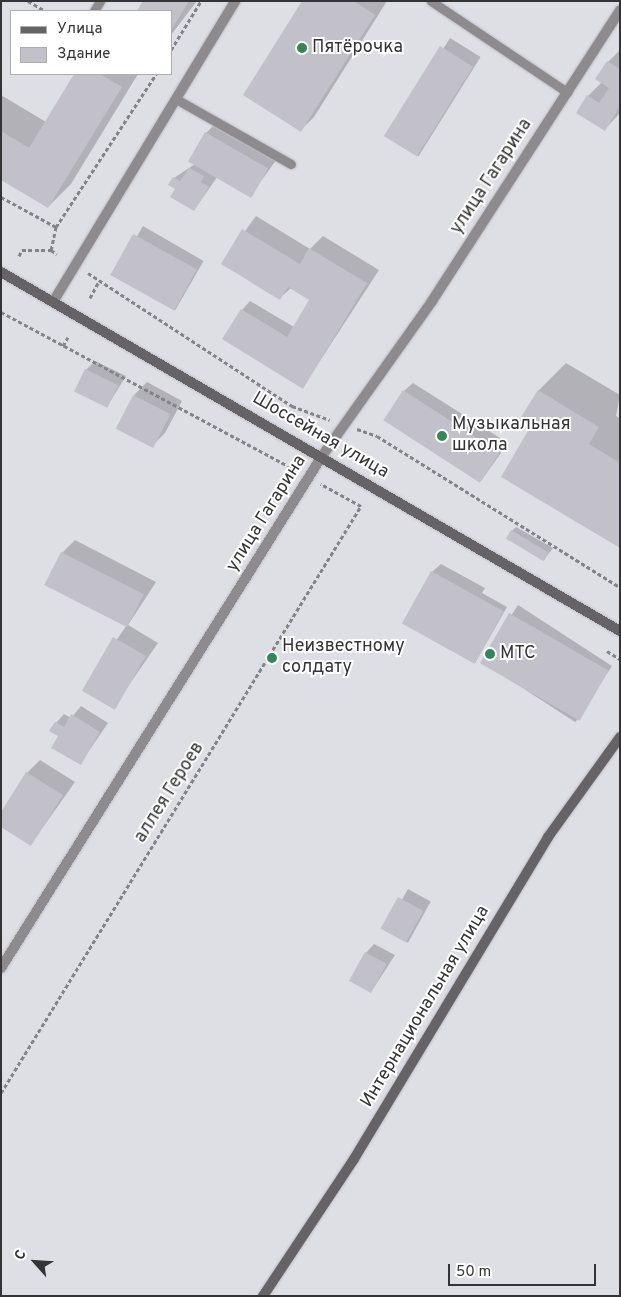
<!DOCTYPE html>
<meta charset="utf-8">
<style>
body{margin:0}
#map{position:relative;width:621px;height:1297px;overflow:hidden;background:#dedee5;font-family:Overpass,sans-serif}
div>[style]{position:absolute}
.shadow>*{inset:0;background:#0003;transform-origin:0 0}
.building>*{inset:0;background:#c2c1c9;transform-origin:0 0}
.path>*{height:3px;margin-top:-1.5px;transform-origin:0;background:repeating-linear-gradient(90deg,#838388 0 4px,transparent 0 6.5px)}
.roads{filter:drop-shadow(0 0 1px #bcbcc2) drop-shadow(0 0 1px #bcbcc2)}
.service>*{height:9px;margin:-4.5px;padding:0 4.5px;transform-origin:4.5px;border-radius:4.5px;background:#8d8b8e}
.minor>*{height:10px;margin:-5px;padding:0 5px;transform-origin:5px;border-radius:5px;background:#8d8b8e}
.secondary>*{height:10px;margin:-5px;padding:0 5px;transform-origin:5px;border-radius:5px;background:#666367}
.dots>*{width:14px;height:14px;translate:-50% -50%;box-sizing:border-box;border:2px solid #fff;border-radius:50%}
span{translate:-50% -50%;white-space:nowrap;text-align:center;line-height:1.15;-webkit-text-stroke:4px #fff;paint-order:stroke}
.poi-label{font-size:18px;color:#343437}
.left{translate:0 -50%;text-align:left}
.street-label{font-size:18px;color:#343437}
.frame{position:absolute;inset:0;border:2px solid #343437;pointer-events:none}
.legend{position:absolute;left:10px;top:10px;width:162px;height:65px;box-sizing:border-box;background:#fff;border:1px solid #aeaeaf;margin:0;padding:6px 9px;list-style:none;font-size:15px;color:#343437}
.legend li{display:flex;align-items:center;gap:10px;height:25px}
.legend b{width:25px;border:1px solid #aeaeaf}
.north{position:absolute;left:10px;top:1237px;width:50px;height:50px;-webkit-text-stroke:4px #fff;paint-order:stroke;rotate:296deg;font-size:14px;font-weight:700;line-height:20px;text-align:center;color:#343437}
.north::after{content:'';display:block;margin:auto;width:18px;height:22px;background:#343437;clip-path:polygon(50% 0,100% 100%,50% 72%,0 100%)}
.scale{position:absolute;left:448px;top:1264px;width:148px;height:22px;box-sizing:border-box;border:2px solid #343437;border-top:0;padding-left:6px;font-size:15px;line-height:18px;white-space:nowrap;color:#343437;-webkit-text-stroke:4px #fff;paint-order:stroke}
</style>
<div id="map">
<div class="shadow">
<i style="clip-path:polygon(145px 1px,197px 1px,171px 35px,171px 11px,139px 11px)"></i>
<i style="clip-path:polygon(303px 1px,387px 1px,314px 117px,301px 130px)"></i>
<i style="left:450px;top:38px;width:36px;height:117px;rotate:32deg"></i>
<i style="clip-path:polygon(620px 50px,620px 113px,605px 129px,588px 96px,602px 82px,608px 62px)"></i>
<i style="clip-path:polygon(75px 74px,138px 74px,71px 184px,48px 207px,1px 178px,1px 95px,46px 122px)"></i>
<i style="clip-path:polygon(219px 120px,280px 155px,251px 195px,218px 176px,194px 210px,174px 178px,195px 164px,206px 133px)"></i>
<i style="clip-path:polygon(256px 216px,310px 249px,323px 236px,379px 270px,303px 387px,242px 310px,250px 301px,294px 327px,311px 300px,291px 288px,280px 298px,222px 263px)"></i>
<i style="left:143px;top:226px;width:70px;height:57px;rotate:30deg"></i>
<i style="clip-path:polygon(95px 361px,126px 376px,108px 405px,86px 370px)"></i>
<i style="clip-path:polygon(566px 363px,620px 395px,616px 416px,620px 418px,620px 546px,532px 429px,520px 422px,539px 390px)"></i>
<i style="clip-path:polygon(147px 382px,182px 401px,165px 433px,152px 446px,134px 395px)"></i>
<i style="clip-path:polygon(413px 383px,508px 443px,481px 481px,404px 391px)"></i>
<i style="clip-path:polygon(516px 527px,553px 548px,544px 560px,512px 531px)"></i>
<i style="clip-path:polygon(75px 540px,156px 582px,128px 625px,158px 643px,113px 708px,83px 690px,126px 626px,62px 553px)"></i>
<i style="clip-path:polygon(441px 564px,485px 588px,482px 593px,507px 607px,475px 663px,432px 572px)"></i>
<i style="left:518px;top:605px;width:112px;height:67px;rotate:33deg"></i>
<i style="clip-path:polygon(81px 706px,108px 723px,80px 764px,56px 723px,64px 714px,71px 718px)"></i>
<i style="clip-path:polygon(40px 760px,75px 782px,31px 844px,27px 773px)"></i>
<i style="left:408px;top:889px;width:26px;height:47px;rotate:29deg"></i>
<i style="clip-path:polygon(374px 944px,395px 955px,371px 992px,366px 953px)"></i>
</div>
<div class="building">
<i style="clip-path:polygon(143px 1px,189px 1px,171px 30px,171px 11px,137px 11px)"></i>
<i style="clip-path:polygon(302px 1px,354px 1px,375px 15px,301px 132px,243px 95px)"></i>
<i style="left:440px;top:46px;width:39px;height:106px;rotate:32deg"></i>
<i style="clip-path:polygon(607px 61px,620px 69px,620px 106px,605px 131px,576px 113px,587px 95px,599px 103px,609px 88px,595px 79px)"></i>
<i style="clip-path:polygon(74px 74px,100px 74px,122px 87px,48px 208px,1px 180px,1px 131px,29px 148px)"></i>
<i style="left:205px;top:132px;width:73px;height:34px;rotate:30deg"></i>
<i style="clip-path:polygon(189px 168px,204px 176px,201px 182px,209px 187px,194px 211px,170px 197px,175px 189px,168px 185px,173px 177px,180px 181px)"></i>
<i style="clip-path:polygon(242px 229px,300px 264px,309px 248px,367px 283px,303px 389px,222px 339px,241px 309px,287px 337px,309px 300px,288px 287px,280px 300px,221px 264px)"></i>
<i style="left:133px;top:234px;width:73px;height:47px;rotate:29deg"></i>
<i style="left:85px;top:369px;width:37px;height:25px;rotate:26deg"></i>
<i style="left:403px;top:390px;width:115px;height:36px;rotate:33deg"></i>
<i style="clip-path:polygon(538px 390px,599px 427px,589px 444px,620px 463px,620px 548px,501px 477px,529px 429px,518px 422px)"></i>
<i style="left:133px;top:395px;width:42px;height:38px;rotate:27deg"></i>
<i style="left:511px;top:530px;width:44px;height:10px;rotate:31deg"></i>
<i style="left:61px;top:552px;width:93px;height:37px;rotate:27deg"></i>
<i style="left:431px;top:571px;width:83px;height:60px;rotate:29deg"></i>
<i style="left:509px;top:613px;width:115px;height:58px;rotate:30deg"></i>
<i style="left:113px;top:637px;width:38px;height:62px;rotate:30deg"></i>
<i style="clip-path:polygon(71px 714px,100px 732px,81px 765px,51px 748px,58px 736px,49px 731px,55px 722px,64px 727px)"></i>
<i style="clip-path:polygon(26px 772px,63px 795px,31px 846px,1px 827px,1px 812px)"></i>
<i style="left:398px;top:897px;width:29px;height:36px;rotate:29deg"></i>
<i style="left:365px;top:952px;width:25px;height:33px;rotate:29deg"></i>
</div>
<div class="path">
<i style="left:28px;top:1px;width:20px;rotate:30deg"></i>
<i style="left:171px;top:50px;width:57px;rotate:-58.5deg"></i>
<i style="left:1px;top:197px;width:63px;rotate:28.6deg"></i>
<i style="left:56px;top:227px;width:24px;rotate:102deg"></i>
<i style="left:51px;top:250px;width:7px;rotate:34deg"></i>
<i style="left:56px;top:227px;width:183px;rotate:-56.8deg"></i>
<i style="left:19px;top:256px;width:7px;rotate:-63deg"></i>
<i style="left:22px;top:250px;width:29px"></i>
<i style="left:88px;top:273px;width:244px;rotate:33.1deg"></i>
<i style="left:292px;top:406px;width:40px;rotate:20.2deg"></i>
<i style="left:90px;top:298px;width:19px;rotate:-62deg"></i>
<i style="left:1px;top:312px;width:335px;rotate:28.2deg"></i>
<i style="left:63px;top:346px;width:10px;rotate:-61deg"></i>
<i style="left:357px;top:429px;width:21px;rotate:19deg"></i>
<i style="left:377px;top:436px;width:286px;rotate:31.9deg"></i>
<i style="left:607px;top:651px;width:15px;rotate:32deg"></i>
<i style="left:1px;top:1093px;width:689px;rotate:-58.48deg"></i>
<i style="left:361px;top:506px;width:46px;rotate:-151.2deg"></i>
</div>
<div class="roads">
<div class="service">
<i style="left:431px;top:1px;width:164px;rotate:33.8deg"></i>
<i style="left:94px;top:11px;width:12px;rotate:-59deg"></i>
<i style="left:176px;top:99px;width:132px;rotate:29.5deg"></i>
</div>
<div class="minor">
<i style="left:53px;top:302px;width:352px;rotate:-58.8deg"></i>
<i style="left:1px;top:968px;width:604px;rotate:-57.91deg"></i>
<i style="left:322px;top:456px;width:190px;rotate:-54.6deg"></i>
<i style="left:432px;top:301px;width:346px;rotate:-57.1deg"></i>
</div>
<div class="secondary">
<i style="left:1px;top:272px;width:716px;rotate:30.11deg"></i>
<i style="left:263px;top:1296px;width:164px;rotate:-56.4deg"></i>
<i style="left:354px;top:1159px;width:376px;rotate:-58.9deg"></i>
<i style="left:548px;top:837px;width:123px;rotate:-54.2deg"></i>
</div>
</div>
<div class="dots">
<i style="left:302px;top:48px;background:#348657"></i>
<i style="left:442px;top:436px;background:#348657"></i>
<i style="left:490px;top:654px;background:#348657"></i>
<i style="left:272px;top:658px;background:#348657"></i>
</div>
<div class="poi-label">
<span class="left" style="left:312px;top:48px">Пятёрочка</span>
<span class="left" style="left:452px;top:436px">Музыкальная<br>школа</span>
<span class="left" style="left:282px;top:658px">Неизвестному<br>солдату</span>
<span class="left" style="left:500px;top:654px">МТС</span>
</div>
<div class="street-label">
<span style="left:492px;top:177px;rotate:-57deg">улица Гагарина</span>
<span style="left:320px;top:436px;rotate:30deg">Шоссейная улица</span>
<span style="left:267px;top:514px;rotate:-58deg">улица Гагарина</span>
<span style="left:170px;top:793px;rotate:-58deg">аллея Героев</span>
<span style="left:426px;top:1007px;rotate:-59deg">Интернациональная улица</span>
</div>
<div class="frame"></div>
<ul class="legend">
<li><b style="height:6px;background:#666367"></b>Улица</li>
<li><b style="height:14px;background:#c2c1c9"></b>Здание</li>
</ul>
<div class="north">С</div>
<div class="scale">50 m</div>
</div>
